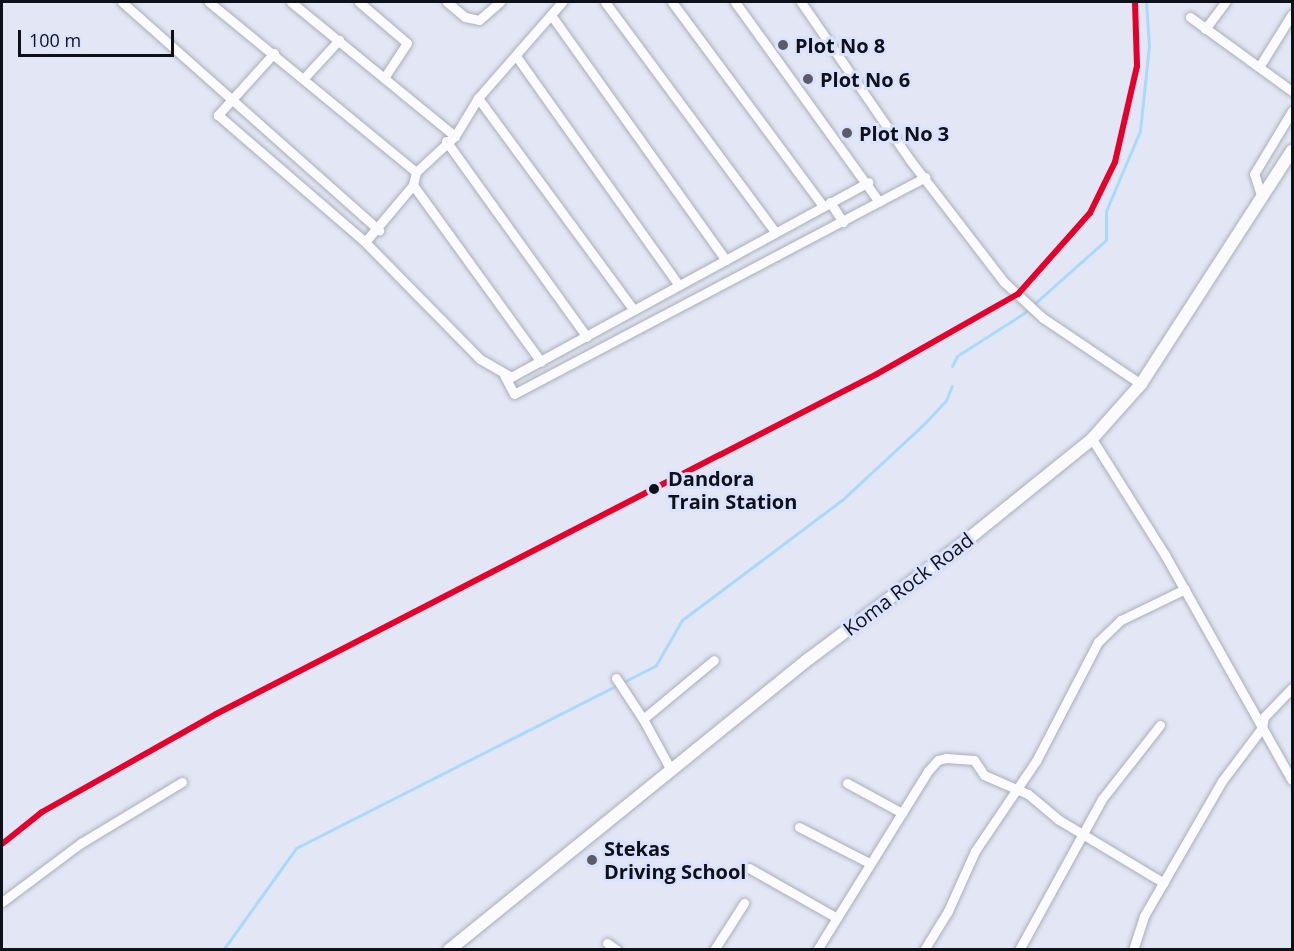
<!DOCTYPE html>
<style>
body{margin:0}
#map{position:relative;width:1294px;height:951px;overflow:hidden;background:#e3e7f5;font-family:"Open Sans",sans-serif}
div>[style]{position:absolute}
.stream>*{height:3px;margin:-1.5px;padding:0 1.5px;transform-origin:1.5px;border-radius:1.5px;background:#aad9fb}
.roads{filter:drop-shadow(0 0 2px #abaeb8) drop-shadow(0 0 2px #abaeb8)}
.minor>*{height:9px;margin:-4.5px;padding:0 4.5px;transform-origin:4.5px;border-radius:4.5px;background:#fbfbfe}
.secondary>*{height:12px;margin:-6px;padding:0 6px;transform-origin:6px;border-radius:6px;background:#fbfbfe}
.rail-1>*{height:6px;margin:-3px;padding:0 3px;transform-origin:3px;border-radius:3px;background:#e4002b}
.dots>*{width:16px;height:16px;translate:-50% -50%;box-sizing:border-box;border:3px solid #dbe2fd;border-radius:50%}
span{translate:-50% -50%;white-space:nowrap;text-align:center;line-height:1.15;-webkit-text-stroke:6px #dbe2fd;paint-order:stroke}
.poi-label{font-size:20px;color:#0f111a;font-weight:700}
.left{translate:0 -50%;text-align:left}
.stop-label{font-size:20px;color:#0f111a;font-weight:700}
.street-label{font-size:20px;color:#0f111a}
.frame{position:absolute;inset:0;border:3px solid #0f111a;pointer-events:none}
.scale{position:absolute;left:18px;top:30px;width:156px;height:27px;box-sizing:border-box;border:3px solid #0f111a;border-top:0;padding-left:8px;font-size:18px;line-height:21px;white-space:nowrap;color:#0f111a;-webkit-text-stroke:4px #dbe2fd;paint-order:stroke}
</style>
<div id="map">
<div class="stream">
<i style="left:952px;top:366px;width:11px;rotate:-63deg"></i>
<i style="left:957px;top:356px;width:80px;rotate:-32.7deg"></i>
<i style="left:1024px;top:313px;width:110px;rotate:-41.7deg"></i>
<i style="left:1106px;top:240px;width:29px;rotate:-90deg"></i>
<i style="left:1106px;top:211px;width:87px;rotate:-67deg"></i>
<i style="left:1140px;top:131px;width:85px;rotate:-84deg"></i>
<i style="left:1149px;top:46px;width:44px;rotate:-93.9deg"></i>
<i style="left:223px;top:950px;width:125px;rotate:-54.4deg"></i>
<i style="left:296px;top:848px;width:404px;rotate:-26.9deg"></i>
<i style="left:656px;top:665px;width:52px;rotate:-60deg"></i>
<i style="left:682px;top:620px;width:201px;rotate:-36.9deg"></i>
<i style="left:843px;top:499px;width:109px;rotate:-42.8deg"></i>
<i style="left:923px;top:425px;width:34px;rotate:-47deg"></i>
<i style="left:946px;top:400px;width:15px;rotate:-67deg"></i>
</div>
<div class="roads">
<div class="minor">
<i style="left:122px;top:2px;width:344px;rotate:41.6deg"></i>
<i style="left:209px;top:2px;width:268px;rotate:39.4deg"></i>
<i style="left:291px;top:2px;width:212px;rotate:39.3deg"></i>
<i style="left:359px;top:2px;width:63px;rotate:40.5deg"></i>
<i style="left:407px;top:43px;width:42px;rotate:123.3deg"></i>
<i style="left:447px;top:2px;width:23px;rotate:40deg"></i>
<i style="left:465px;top:17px;width:14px;rotate:12deg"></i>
<i style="left:479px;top:20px;width:28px;rotate:-41deg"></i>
<i style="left:605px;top:2px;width:286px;rotate:53.5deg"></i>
<i style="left:672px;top:2px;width:254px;rotate:53.5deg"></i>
<i style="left:735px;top:2px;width:246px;rotate:54.2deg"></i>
<i style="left:801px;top:2px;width:192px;rotate:55.4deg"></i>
<i style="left:910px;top:160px;width:154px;rotate:52.4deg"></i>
<i style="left:1004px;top:282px;width:53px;rotate:42.7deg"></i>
<i style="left:1043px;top:318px;width:118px;rotate:34deg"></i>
<i style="left:551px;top:15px;width:301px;rotate:54.5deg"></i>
<i style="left:1190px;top:17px;width:126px;rotate:36deg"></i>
<i style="left:1205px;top:29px;width:34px;rotate:-53deg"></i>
<i style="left:274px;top:53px;width:84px;rotate:132.1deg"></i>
<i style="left:218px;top:115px;width:194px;rotate:40.8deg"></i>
<i style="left:365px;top:242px;width:164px;rotate:45.5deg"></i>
<i style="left:480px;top:359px;width:36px;rotate:30deg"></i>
<i style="left:511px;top:377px;width:407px;rotate:-28.6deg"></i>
<i style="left:516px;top:56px;width:281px;rotate:54.6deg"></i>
<i style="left:1259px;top:67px;width:62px;rotate:-58.1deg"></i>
<i style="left:304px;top:78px;width:52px;rotate:-47.4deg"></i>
<i style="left:478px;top:98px;width:263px;rotate:53.7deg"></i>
<i style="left:446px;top:141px;width:241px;rotate:54.3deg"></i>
<i style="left:413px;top:185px;width:218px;rotate:54.1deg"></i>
<i style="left:1262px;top:198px;width:25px;rotate:-108deg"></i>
<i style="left:1254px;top:174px;width:74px;rotate:-58.9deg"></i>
<i style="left:830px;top:202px;width:24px;rotate:57deg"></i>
<i style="left:365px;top:242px;width:75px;rotate:-49.9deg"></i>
<i style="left:413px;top:185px;width:13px;rotate:-77deg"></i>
<i style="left:416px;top:172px;width:53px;rotate:-42.7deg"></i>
<i style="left:455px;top:136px;width:44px;rotate:-58.8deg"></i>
<i style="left:478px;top:98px;width:128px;rotate:-48.8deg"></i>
<i style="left:504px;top:375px;width:21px;rotate:62deg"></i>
<i style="left:514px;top:394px;width:465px;rotate:-27.8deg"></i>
<i style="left:1092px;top:439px;width:137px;rotate:57.8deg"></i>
<i style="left:1165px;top:555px;width:258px;rotate:60.6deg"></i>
<i style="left:616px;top:678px;width:49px;rotate:56.6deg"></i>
<i style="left:671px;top:770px;width:58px;rotate:-118.8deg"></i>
<i style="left:643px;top:719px;width:92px;rotate:-39.7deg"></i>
<i style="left:847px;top:783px;width:63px;rotate:28.6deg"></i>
<i style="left:799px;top:827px;width:79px;rotate:27.2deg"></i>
<i style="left:749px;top:868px;width:101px;rotate:29.6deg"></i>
<i style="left:2px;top:902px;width:99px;rotate:-36.8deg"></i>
<i style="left:81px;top:843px;width:118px;rotate:-31.1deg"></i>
<i style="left:607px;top:943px;width:12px;rotate:35deg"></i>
<i style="left:714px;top:950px;width:56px;rotate:-57.4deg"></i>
<i style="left:817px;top:950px;width:211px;rotate:-58.2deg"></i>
<i style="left:928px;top:771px;width:15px;rotate:-48deg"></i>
<i style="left:938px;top:760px;width:8px;rotate:-14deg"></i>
<i style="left:946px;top:758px;width:28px;rotate:4deg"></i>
<i style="left:974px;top:760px;width:18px;rotate:56deg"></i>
<i style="left:984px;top:775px;width:48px;rotate:23.4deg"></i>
<i style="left:1028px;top:794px;width:40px;rotate:40deg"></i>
<i style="left:1059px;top:820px;width:122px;rotate:31deg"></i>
<i style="left:924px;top:950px;width:46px;rotate:-58.4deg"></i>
<i style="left:948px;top:911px;width:66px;rotate:-65.8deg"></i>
<i style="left:975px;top:851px;width:109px;rotate:-55.9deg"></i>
<i style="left:1036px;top:761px;width:134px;rotate:-62.5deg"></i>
<i style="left:1098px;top:642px;width:32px;rotate:-44deg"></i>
<i style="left:1121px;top:620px;width:71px;rotate:-25.8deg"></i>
<i style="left:1019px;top:950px;width:172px;rotate:-61.2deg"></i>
<i style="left:1102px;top:799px;width:94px;rotate:-51.9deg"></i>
<i style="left:1133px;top:950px;width:36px;rotate:-72deg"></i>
<i style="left:1144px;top:916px;width:156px;rotate:-60deg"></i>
<i style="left:1222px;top:781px;width:66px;rotate:-53deg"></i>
<i style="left:1262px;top:728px;width:11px;rotate:-80deg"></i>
<i style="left:1264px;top:717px;width:40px;rotate:-46deg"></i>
</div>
<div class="secondary">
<i style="left:449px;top:950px;width:464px;rotate:-39deg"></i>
<i style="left:810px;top:658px;width:190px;rotate:-36.9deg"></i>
<i style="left:962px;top:544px;width:167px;rotate:-38.9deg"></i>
<i style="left:1092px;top:439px;width:74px;rotate:-48.3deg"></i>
<i style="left:1141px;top:384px;width:278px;rotate:-57.1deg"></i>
</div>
</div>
<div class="rail-1">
<i style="left:2px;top:844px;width:51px;rotate:-38.7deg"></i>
<i style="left:42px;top:812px;width:200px;rotate:-29.4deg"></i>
<i style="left:216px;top:714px;width:743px;rotate:-27.22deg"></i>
<i style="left:877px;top:374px;width:162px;rotate:-29.6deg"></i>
<i style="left:1018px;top:294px;width:108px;rotate:-48.4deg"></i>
<i style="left:1090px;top:213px;width:57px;rotate:-63.9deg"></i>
<i style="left:1115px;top:162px;width:98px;rotate:-77.1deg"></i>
<i style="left:1137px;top:66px;width:64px;rotate:-91.8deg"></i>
</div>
<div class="dots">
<i style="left:783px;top:45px;background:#595c67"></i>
<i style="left:808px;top:79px;background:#595c67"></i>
<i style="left:847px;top:133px;background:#595c67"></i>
<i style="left:654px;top:489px;background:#0f111a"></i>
<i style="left:592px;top:860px;background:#595c67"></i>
</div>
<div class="poi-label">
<span class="left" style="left:795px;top:45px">Plot No 8</span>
<span class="left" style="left:820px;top:79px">Plot No 6</span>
<span class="left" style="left:859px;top:133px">Plot No 3</span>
<span class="left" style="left:604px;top:860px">Stekas<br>Driving School</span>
</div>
<div class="stop-label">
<span class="left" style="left:668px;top:490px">Dandora<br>Train Station</span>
</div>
<div class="street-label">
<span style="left:908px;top:584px;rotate:-37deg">Koma Rock Road</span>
</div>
<div class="frame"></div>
<div class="scale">100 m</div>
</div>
